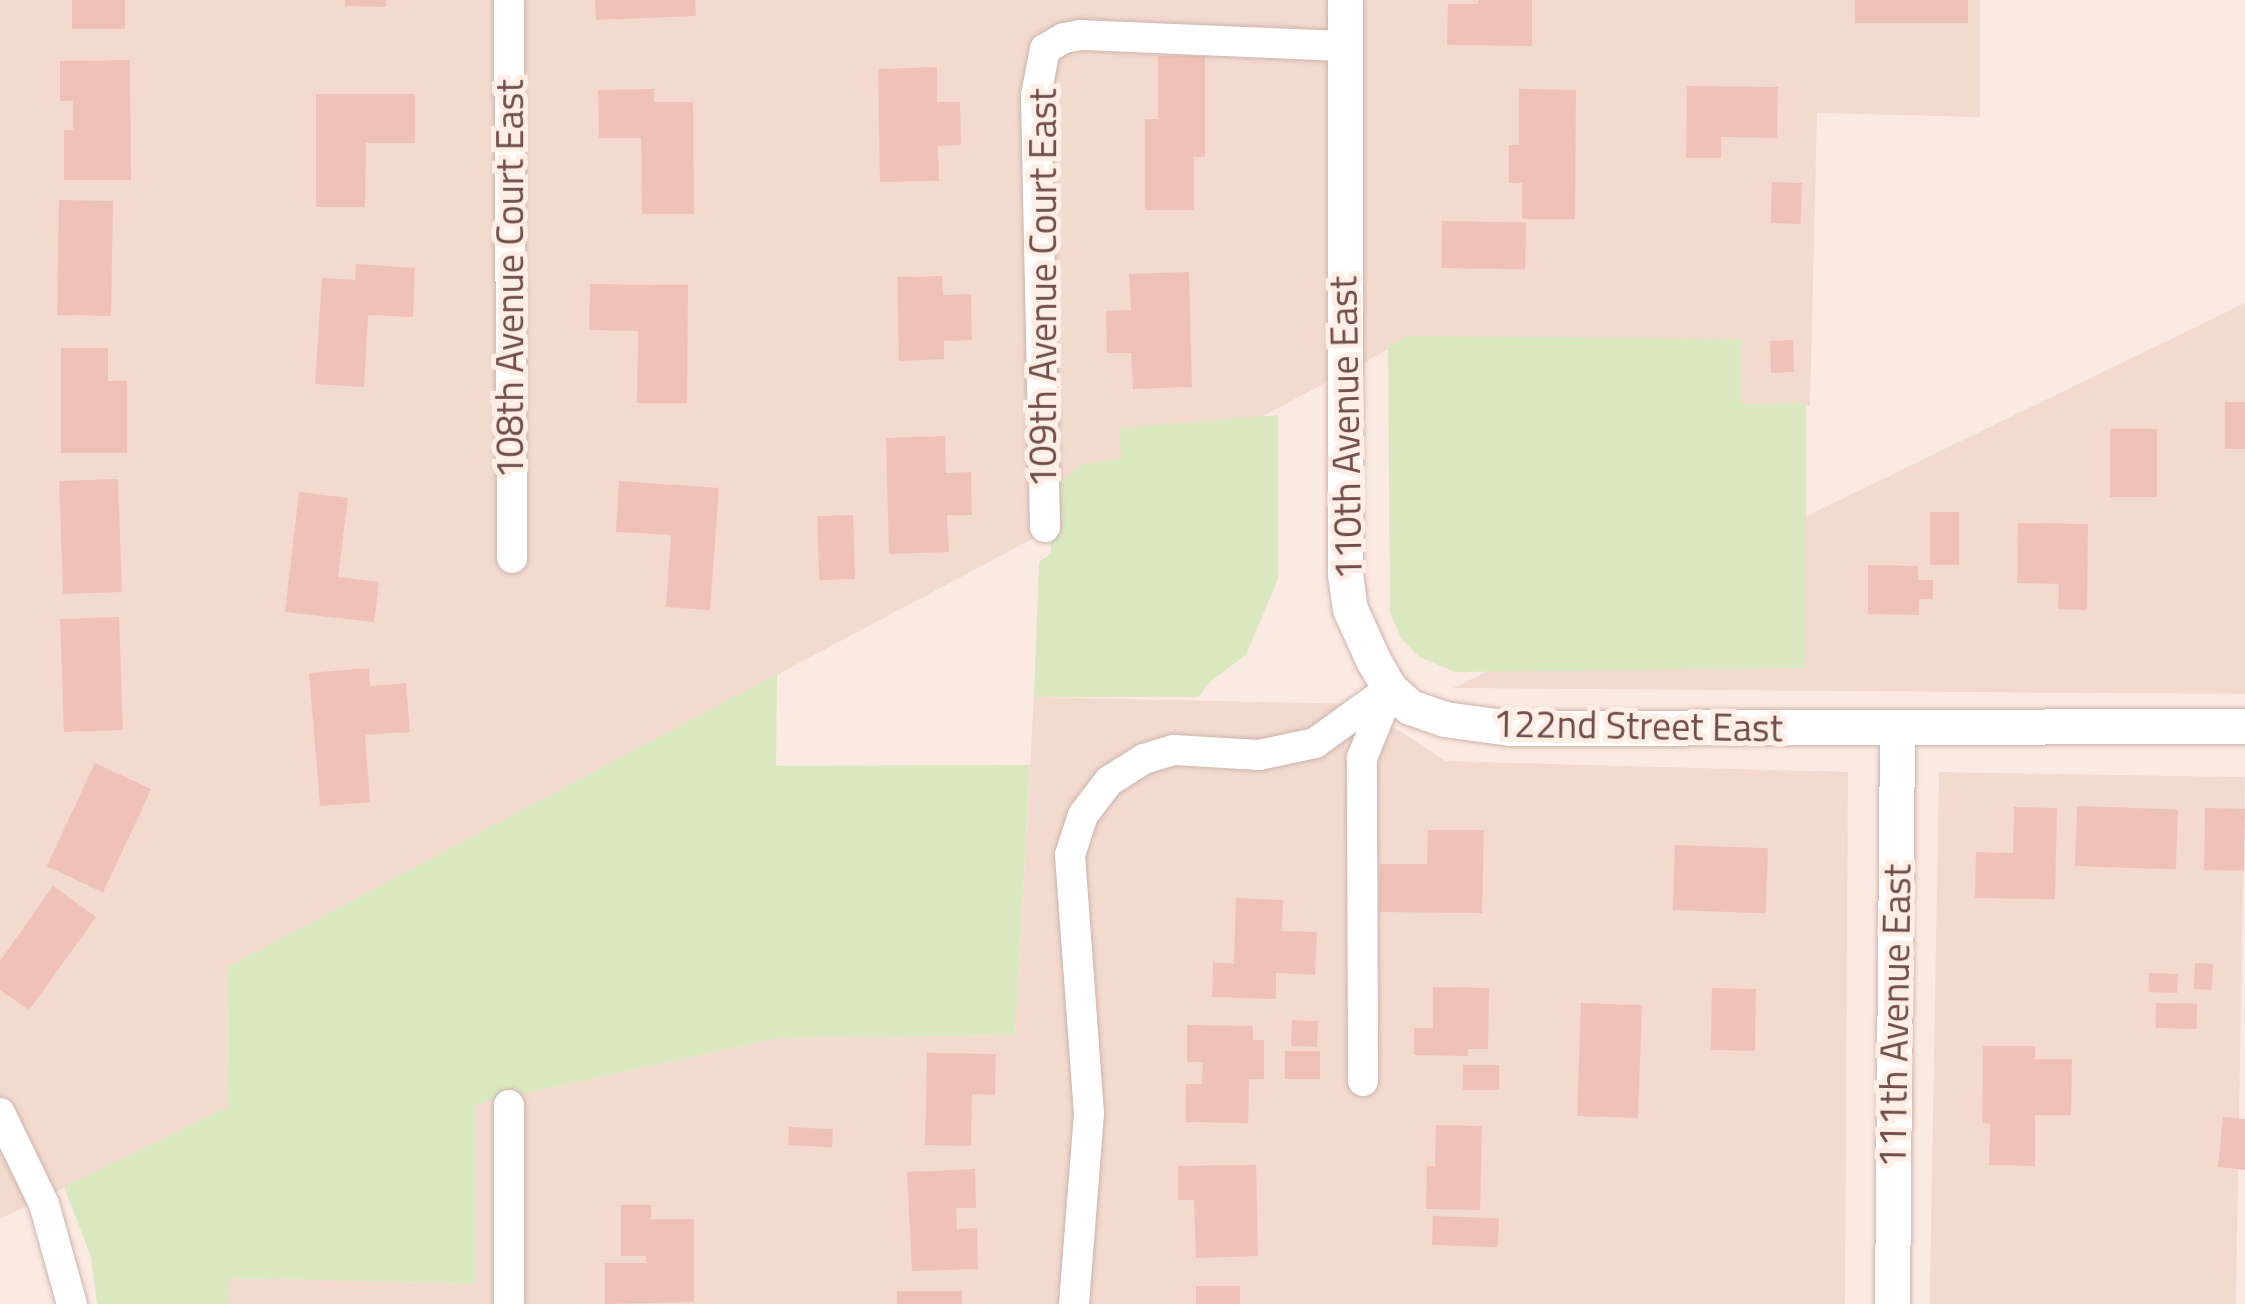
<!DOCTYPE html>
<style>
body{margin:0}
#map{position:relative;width:2245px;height:1304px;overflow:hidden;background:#fbeae1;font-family:"Titillium Web",sans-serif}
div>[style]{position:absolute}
.residential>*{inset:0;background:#f2dacf;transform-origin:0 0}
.green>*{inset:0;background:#dae8c0}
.building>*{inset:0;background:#f0c1b9;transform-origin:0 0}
.roads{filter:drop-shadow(0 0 2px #ceb2ab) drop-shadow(0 0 2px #ceb2ab)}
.minor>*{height:30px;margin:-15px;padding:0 15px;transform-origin:15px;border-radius:15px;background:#fff}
.tertiary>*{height:35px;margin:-17.5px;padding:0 17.5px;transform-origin:17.5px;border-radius:17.5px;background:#fff}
span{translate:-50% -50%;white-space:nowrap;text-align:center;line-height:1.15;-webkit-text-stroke:10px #feefe6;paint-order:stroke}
.street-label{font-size:38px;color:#714d49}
</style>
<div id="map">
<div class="residential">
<i style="clip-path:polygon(0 0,1980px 0,1980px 117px,1817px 113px,1810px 406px,1741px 404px,1741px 344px,1404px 341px,228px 967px,227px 1107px,0 1219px)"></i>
<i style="clip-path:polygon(2245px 303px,2245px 694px,1453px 688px)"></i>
<i style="clip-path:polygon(1034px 697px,1358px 704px,1446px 761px,1848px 772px,1845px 1304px,229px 1304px,229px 1278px,475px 1284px,476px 1104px,779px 1038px,1015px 1035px)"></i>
<i style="left:1939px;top:772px;width:306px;height:532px;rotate:1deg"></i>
</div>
<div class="green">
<i style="clip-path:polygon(1408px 336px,1741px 339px,1741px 404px,1806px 403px,1806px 668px,1455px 672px,1419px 657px,1401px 638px,1390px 613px,1388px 345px)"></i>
<i style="clip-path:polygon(1278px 415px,1278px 579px,1246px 655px,1212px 680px,1198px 697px,1034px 697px,1039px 562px,1051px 554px,1050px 507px,1060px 481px,1082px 464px,1121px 459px,1119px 428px)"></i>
<i style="clip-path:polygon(777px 674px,776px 766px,1030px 765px,1015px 1035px,779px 1038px,476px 1104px,476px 1284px,230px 1278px,229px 1304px,97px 1304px,91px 1257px,64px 1187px,227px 1107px,228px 967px)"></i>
</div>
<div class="building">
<i style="left:72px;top:0;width:53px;height:29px"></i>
<i style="clip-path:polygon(345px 0,386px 0,386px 7px,345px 6px)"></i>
<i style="clip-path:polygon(595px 0,695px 0,696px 16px,596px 20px)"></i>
<i style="clip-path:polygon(1478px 0,1532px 0,1532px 46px,1447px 45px,1448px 4px,1478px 4px)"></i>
<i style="left:1855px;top:0;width:113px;height:23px"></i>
<i style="clip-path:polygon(1158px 56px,1205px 56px,1205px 157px,1194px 157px,1194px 210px,1145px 210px,1145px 119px,1158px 119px)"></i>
<i style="clip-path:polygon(130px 60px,131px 180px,64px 180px,64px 130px,73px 130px,73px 101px,60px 101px,60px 61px)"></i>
<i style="clip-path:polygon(937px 67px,937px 102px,960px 102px,961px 145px,938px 146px,939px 181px,880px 182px,878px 69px)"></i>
<i style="clip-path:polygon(1687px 86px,1778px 87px,1777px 138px,1721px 137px,1721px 158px,1686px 158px)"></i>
<i style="clip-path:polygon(654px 89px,654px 102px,693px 102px,694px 214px,642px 214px,641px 138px,599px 138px,598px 90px)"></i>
<i style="clip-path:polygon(1519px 89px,1576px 90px,1575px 219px,1522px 219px,1522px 183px,1509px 183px,1509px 145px,1519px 145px)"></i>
<i style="clip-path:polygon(316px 94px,415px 94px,415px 143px,366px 143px,365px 207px,316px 207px)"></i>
<i style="left:1772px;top:182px;width:30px;height:41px;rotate:2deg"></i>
<i style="left:59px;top:200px;width:54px;height:115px;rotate:1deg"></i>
<i style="left:1442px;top:221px;width:84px;height:47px;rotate:1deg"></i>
<i style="clip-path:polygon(356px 264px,415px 268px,413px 317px,368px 315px,364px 387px,315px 384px,322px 278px,355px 280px)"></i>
<i style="clip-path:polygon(1189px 272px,1192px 387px,1133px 389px,1131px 353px,1107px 353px,1106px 311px,1131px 310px,1129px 274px)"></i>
<i style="clip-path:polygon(942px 276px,943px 295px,971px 294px,972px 340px,944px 341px,944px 359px,899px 361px,897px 277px)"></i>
<i style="clip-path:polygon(590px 284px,688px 285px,687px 403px,637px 403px,638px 331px,589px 330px)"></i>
<i style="left:1793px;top:340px;width:32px;height:23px;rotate:88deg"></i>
<i style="clip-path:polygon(61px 348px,108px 348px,108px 381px,127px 381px,127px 453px,61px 453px)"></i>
<i style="left:2225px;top:402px;width:20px;height:47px"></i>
<i style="left:2110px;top:429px;width:47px;height:68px"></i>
<i style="clip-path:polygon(945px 436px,946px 473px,971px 472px,972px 515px,947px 515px,949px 552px,889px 554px,886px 438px)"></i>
<i style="left:118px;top:479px;width:113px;height:59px;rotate:88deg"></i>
<i style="clip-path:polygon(619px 481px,719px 488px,710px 610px,666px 607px,671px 535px,616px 532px)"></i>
<i style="clip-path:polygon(299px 492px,348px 498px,338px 577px,379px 582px,374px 622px,285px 612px)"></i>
<i style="left:1930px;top:512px;width:29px;height:53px"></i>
<i style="left:853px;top:515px;width:64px;height:36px;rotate:88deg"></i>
<i style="clip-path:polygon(2018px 523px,2088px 524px,2087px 610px,2058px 609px,2059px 584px,2017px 583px)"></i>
<i style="clip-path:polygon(1868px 565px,1918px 566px,1918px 580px,1933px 580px,1933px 599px,1919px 599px,1919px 615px,1868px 614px)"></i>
<i style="left:119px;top:617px;width:113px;height:59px;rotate:88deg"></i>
<i style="clip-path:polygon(369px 668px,370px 686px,406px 683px,410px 732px,365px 735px,370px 802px,320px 806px,309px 673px)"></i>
<i style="left:95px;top:763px;width:62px;height:114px;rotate:25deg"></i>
<i style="left:2077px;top:806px;width:101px;height:60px;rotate:2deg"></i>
<i style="clip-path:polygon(2014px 807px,2057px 808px,2055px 899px,1975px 898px,1976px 852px,2013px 853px)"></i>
<i style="left:2205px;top:808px;width:40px;height:62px;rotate:1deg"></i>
<i style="clip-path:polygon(1428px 830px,1484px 830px,1482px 913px,1379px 912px,1380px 864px,1427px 864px)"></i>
<i style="left:1675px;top:845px;width:93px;height:65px;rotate:2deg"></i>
<i style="clip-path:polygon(53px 886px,96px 917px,29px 1010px,0 990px,0 961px)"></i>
<i style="clip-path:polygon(1236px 898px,1283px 900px,1282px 931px,1317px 932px,1315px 975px,1276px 973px,1276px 999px,1212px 997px,1213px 962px,1234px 964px)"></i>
<i style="left:2195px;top:963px;width:18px;height:26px;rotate:3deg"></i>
<i style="left:2149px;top:973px;width:29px;height:19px;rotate:2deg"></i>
<i style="clip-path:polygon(1433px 987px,1489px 988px,1488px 1049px,1468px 1049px,1468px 1056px,1414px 1055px,1414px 1028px,1433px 1028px)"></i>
<i style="left:1712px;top:988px;width:44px;height:62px;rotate:1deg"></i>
<i style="left:1581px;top:1003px;width:61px;height:113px;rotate:2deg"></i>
<i style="left:2156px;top:1003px;width:41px;height:25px;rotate:1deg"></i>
<i style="left:1292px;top:1020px;width:26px;height:26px;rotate:2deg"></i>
<i style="clip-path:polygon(1187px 1025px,1253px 1026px,1253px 1040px,1264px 1040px,1264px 1079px,1249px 1079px,1248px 1123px,1185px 1122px,1186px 1084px,1202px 1084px,1203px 1062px,1187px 1062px)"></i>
<i style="clip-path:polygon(1983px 1046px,2035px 1046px,2035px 1059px,2072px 1059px,2071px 1115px,2035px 1115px,2035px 1166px,1989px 1165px,1990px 1124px,1982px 1123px)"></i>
<i style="left:1285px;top:1051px;width:35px;height:28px"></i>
<i style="clip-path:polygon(927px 1053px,996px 1054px,995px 1095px,972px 1094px,971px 1146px,925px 1145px)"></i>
<i style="left:1463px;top:1065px;width:36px;height:25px"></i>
<i style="clip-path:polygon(2223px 1117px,2245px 1119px,2245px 1170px,2218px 1167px)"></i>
<i style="clip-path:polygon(1436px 1125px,1482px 1126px,1480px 1210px,1426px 1209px,1427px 1166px,1435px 1166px)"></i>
<i style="left:789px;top:1127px;width:44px;height:18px;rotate:3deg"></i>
<i style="clip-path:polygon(1256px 1165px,1258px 1256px,1196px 1258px,1194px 1200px,1178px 1200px,1178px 1166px)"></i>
<i style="clip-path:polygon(975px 1169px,976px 1208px,956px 1208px,957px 1229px,977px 1228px,978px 1269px,912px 1271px,907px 1172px)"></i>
<i style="clip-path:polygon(621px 1205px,651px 1205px,651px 1219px,694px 1219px,694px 1302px,605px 1304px,605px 1263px,646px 1263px,646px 1256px,621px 1256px)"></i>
<i style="left:1433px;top:1216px;width:66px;height:29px;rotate:2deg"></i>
<i style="left:1196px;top:1286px;width:44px;height:18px"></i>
<i style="left:897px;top:1291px;width:65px;height:13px"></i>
</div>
<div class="roads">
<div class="minor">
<i style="left:509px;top:0;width:558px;rotate:89.69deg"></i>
<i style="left:1045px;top:527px;width:432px;rotate:-91.2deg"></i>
<i style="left:1036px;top:95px;width:47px;rotate:-78.9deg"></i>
<i style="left:1045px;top:49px;width:22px;rotate:-30deg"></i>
<i style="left:1064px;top:38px;width:17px;rotate:-10deg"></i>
<i style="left:1081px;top:35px;width:264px;rotate:2.4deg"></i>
<i style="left:1363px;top:1081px;width:323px;rotate:-90.2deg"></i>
<i style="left:1362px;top:758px;width:74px;rotate:-67.9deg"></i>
<i style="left:0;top:1113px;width:101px;rotate:64.2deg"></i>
<i style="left:44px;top:1204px;width:104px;rotate:74.4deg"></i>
<i style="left:509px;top:1304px;width:199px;rotate:-90deg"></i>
<i style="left:1074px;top:1304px;width:191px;rotate:-85.5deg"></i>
<i style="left:1089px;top:1114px;width:260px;rotate:-94.2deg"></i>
<i style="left:1070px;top:855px;width:42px;rotate:-72deg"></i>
<i style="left:1083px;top:815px;width:43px;rotate:-52.6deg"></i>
<i style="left:1109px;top:781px;width:41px;rotate:-32.2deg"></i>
<i style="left:1144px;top:759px;width:31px;rotate:-17deg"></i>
<i style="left:1174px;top:750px;width:85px;rotate:3.4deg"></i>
<i style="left:1259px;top:755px;width:57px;rotate:-12.1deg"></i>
<i style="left:1315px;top:743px;width:92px;rotate:-35.8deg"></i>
</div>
<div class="tertiary">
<i style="left:1345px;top:0;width:574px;rotate:90deg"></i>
<i style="left:1345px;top:574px;width:35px;rotate:82deg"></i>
<i style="left:1350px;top:609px;width:56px;rotate:65.7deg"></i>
<i style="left:1373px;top:660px;width:34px;rotate:60deg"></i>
<i style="left:1390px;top:689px;width:27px;rotate:42deg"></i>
<i style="left:1410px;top:707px;width:36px;rotate:19deg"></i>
<i style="left:1444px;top:719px;width:68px;rotate:7.7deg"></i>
<i style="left:1511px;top:728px;width:734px;rotate:-0.16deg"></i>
<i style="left:1892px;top:1304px;width:576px;rotate:-89.5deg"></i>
</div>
</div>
<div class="street-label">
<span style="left:510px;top:279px;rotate:-90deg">108th Avenue Court East</span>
<span style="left:1043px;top:288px;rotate:-90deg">109th Avenue Court East</span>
<span style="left:1346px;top:428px;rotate:-91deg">110th Avenue East</span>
<span style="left:1638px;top:726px;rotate:1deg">122nd Street East</span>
<span style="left:1895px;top:1016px;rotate:-89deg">111th Avenue East</span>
</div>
</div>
